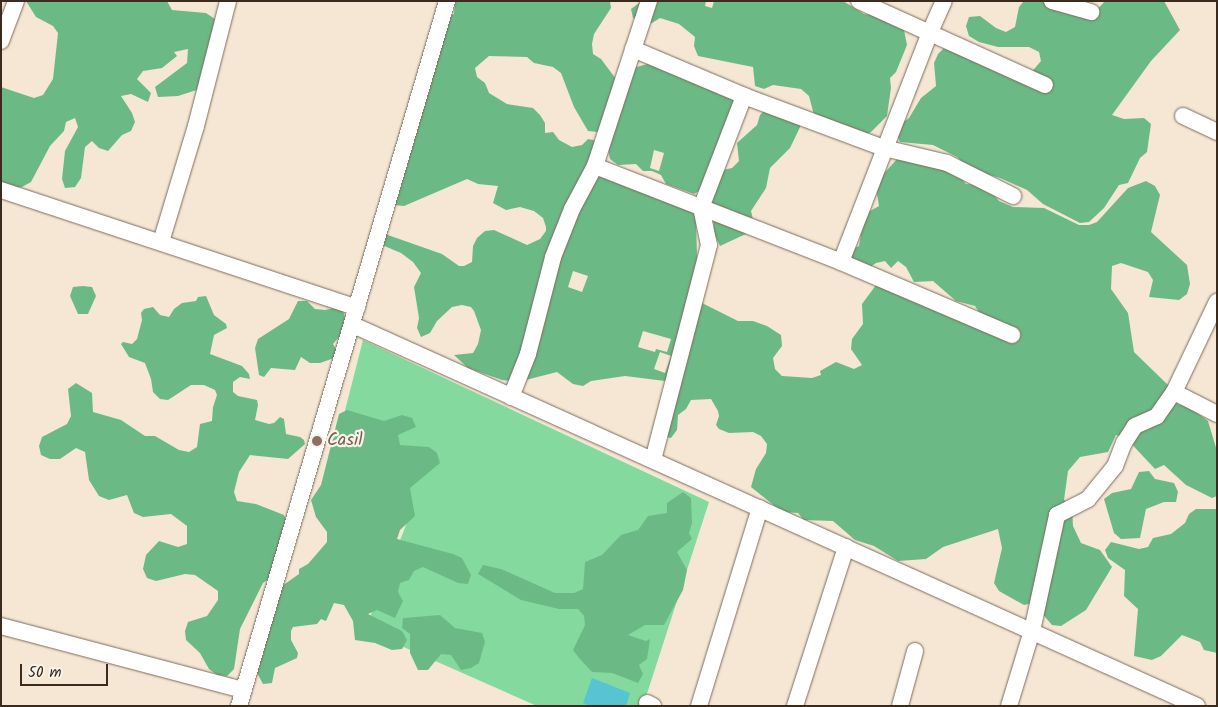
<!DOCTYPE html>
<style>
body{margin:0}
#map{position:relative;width:1218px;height:707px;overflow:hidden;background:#f5e7d3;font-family:Kalam,sans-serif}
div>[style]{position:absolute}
.green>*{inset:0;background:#84da9e}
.forest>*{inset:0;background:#6bba85}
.water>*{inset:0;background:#58c3d2}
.roads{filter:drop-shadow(0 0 1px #7c6c5d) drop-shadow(0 0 1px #7c6c5d)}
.minor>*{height:16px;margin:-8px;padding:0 8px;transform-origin:8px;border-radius:8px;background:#fff}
.dots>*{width:14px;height:14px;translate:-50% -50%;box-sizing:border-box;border:2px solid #f7f3e8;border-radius:50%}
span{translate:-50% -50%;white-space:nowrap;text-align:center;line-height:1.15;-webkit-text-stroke:4.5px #f7f3e8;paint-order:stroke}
.education-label{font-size:18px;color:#785e54}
.left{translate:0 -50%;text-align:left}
.frame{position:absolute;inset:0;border:2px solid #3b2a1e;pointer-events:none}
.scale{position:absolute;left:20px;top:664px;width:88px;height:22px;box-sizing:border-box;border:2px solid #3b2a1e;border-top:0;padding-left:6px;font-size:15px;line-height:18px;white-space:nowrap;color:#3b2a1e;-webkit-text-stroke:4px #f7f3e8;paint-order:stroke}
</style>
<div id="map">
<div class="green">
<i style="clip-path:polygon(363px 340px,709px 502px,643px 706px,537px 706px,365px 630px,408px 520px,339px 434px)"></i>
</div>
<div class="forest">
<i style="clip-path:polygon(26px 1px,167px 1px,172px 10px,206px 13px,215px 19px,206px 87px,178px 96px,158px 97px,155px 87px,187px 63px,188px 49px,174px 52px,177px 56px,162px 68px,143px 71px,137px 79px,151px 93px,148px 102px,131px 94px,121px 96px,132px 113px,135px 122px,131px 131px,122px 135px,108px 151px,99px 148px,92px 141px,85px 147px,81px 178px,75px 187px,65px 188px,62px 179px,65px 151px,78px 127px,75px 118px,66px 122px,64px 131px,50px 146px,31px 182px,22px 187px,12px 187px,1px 181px,1px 87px,34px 98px,43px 95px,53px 79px,58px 33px,53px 26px,36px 17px)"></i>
<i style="clip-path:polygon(evenodd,455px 1px,610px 1px,611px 8px,594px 34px,592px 44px,593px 54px,601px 59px,619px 83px,598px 132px,588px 131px,574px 107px,561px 73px,553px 67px,534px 63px,527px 57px,489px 56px,475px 68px,477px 77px,485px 83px,489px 93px,507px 104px,533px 108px,540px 115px,545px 123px,545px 133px,553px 132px,559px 140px,572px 147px,582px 145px,588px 139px,593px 140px,597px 142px,603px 162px,696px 215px,697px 258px,690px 289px,698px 301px,738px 321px,753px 321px,767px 326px,781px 335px,782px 346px,773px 358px,775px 369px,782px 376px,812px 378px,821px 375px,820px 371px,836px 362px,854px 369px,862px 365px,851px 349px,852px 339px,863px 324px,862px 304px,879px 281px,985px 321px,975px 306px,956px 301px,933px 281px,914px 282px,906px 267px,898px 261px,891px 268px,885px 261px,876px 263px,860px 274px,842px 253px,859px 246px,862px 228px,870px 211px,879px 206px,876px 188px,879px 179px,897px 159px,956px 167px,959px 176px,966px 184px,986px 185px,999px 201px,1013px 207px,1044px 208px,1079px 225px,1089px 225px,1097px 222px,1128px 188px,1146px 181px,1155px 186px,1160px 195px,1151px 232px,1187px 265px,1190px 284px,1187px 294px,1179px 300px,1149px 297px,1153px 280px,1148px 272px,1121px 263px,1112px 266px,1111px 289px,1128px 313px,1134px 352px,1168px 385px,1175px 403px,1192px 409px,1208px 421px,1217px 451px,1217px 496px,1212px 498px,1186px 485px,1164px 465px,1155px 469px,1125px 437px,1116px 435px,1108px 452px,1080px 457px,1068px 471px,1064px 500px,1072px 507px,1073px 526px,1081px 543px,1100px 550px,1112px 567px,1086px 610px,1061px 626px,1052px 625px,1033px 603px,1024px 605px,999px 591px,994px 583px,1002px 548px,998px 529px,943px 547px,926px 559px,898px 561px,874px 546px,855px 540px,833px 521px,804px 520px,798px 513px,782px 512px,751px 487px,756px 469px,766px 453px,767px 444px,761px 436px,753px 432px,729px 433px,719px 429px,716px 425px,719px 416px,718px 411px,711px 399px,691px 400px,686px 409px,678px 415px,677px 430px,671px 438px,666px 437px,669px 383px,665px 381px,625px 376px,591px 381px,583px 386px,573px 384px,557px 372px,518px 382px,502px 380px,468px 368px,454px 355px,473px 353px,478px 344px,481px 330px,474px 311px,471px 307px,462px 305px,452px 307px,437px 321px,430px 333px,421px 337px,417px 328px,419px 318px,414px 287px,421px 273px,413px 262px,401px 253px,382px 245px,385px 234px,442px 254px,459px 266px,464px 266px,472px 262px,473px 246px,477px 238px,485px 231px,494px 230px,527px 245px,540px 239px,546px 231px,546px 227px,543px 218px,534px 211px,520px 207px,506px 210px,493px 203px,498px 186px,478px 184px,467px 179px,404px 206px,394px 205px,445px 18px,454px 14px,455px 1px,573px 271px,588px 276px,582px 292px,568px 287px,573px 271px,455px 1px,643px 331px,671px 339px,667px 352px,656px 349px,655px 352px,638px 347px,643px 331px,455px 1px,660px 352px,671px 356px,665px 373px,654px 369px,660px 352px)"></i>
<i style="clip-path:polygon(642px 1px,706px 1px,705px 6px,712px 8px,714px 1px,843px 1px,864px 14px,902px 20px,907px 45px,896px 72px,890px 78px,891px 88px,887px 116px,871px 132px,862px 136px,814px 115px,809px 96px,801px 89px,773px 85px,764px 89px,755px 86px,753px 67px,698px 56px,694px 46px,695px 37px,679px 24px,660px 18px,652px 23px,633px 18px,631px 9px)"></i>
<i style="clip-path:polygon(1024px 1px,1058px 1px,1095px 12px,1105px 1px,1164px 1px,1180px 30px,1151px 61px,1112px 115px,1124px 119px,1144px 118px,1151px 124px,1147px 152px,1140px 158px,1128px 183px,1119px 185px,1104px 208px,1089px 222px,1080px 223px,1043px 204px,1027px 190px,1000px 178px,971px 170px,957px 157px,933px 145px,900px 142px,896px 133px,900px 124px,909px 118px,921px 98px,936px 86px,934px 63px,938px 54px,945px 47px,1029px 75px,1041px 61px,1039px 52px,1029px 47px,998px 47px,979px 42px,969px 36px,966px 26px,969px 17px,980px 16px,996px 28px,1006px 32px,1015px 27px,1019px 7px)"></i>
<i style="clip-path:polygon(evenodd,651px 63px,700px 79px,738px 103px,703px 189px,694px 194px,666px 184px,661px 175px,652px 171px,643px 171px,636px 164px,618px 165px,610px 159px,608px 150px,633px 68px,651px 63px,654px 150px,664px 153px,659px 171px,650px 168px,654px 150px)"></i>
<i style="clip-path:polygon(767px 108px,803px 121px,790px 148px,770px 168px,766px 188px,751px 211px,753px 220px,748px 233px,720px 246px,713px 231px,714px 221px,708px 204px,723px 170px,732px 168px,739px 161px,737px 143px,757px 125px,760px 115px)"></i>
<i style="clip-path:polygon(83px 286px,92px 287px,96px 296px,88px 314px,78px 314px,70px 296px,73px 287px)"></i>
<i style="clip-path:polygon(206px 296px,214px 315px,226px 324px,227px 328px,214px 335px,210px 354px,242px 366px,249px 374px,250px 379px,240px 377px,233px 382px,233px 392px,238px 396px,257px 400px,258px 405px,255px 420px,269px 424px,274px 423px,280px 417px,284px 419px,286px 434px,300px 437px,304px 440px,305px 444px,288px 459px,250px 455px,239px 472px,234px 492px,237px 501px,256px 504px,284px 515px,288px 524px,284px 568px,263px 583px,240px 629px,234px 669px,227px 676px,217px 675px,209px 669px,200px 653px,186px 640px,185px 631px,188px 622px,207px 616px,218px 600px,218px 591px,195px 575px,185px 574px,156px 581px,147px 578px,143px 569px,146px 555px,159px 541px,178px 547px,187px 544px,187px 526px,171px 514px,143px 517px,134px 513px,127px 495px,109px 500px,99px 496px,89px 480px,85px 452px,76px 448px,60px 459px,50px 459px,41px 455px,39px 446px,42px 437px,67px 424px,71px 416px,68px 389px,76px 383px,92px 393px,93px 412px,121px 420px,145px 436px,155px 436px,179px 450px,189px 452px,197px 447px,200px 424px,212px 421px,213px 407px,217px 395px,215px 390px,204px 385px,191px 385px,168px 400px,160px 399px,153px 392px,151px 379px,145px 363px,129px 357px,121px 344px,123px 342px,132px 344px,137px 339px,142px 320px,141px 313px,144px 309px,153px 307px,160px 315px,169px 317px,174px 309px,182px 303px,196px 301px,198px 297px)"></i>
<i style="clip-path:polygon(298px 301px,307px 301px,315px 309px,325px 310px,334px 308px,343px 311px,346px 321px,344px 331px,333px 344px,340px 356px,320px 363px,310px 363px,301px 357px,295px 370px,271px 368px,264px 377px,259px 375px,255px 348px,258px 339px,289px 319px)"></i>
<i style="clip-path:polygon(347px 410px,384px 421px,402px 415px,412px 418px,416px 427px,398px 435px,400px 445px,429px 447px,437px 453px,440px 463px,410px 488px,415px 516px,400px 530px,397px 539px,453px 554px,462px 558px,471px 575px,468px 584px,458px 583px,423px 567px,414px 571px,409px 580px,400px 583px,398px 592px,403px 601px,395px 618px,377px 610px,368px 614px,402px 631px,407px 640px,402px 649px,392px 650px,375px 643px,355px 640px,353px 621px,344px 605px,334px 603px,326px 621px,321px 619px,317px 624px,293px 627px,291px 631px,291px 640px,298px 653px,297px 658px,275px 668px,272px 683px,263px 684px,256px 671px,282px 586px,299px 574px,299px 569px,308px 564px,327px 542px,327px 532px,316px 517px,311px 500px,321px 485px,339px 414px)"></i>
<i style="clip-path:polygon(1149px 471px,1155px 479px,1174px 483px,1178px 492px,1176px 502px,1164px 502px,1146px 509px,1140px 538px,1121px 539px,1114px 533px,1104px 499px,1112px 493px,1131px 489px,1139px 472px)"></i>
<i style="clip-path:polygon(683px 492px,691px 498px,692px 523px,689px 533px,692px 539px,677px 552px,687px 570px,683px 590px,664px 625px,645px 625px,628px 635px,646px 641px,650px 639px,647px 659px,639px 665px,643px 674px,638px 683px,612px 673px,592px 672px,579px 658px,573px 650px,585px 625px,584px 616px,578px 609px,559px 609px,521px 600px,478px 574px,483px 565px,501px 569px,555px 593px,574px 593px,583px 589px,585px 562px,602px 555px,621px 535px,638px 530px,648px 516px,667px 513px,667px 503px)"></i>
<i style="clip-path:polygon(1196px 509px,1217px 509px,1217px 653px,1204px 650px,1200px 642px,1182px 635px,1161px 656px,1152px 660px,1134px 656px,1138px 609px,1124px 596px,1125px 570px,1108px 558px,1105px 550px,1111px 542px,1139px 549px,1148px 547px,1153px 538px,1171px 534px,1185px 523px,1189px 514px)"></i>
<i style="clip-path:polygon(440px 615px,455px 628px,482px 633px,485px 642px,479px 663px,471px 668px,461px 670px,451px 655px,441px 654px,428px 670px,418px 670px,410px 653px,410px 634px,402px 628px,403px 618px)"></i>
</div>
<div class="water">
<i style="clip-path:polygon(592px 678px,630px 693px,626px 706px,590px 706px,583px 703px)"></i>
</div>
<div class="roads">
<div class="minor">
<i style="left:859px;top:1px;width:204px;rotate:24.3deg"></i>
<i style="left:1052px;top:1px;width:41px;rotate:15.8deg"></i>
<i style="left:1px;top:41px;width:43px;rotate:-69.4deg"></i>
<i style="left:633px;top:49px;width:121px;rotate:22.9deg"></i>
<i style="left:744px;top:96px;width:149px;rotate:20.4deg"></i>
<i style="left:884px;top:148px;width:65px;rotate:13.4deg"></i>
<i style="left:947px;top:163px;width:74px;rotate:26.6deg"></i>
<i style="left:1183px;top:116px;width:38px;rotate:25deg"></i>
<i style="left:595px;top:166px;width:264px;rotate:21.3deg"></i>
<i style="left:841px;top:262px;width:186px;rotate:23.1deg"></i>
<i style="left:1px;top:190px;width:375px;rotate:18.3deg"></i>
<i style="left:161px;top:242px;width:121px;rotate:-73.2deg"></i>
<i style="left:196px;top:126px;width:129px;rotate:-75.6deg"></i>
<i style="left:841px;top:262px;width:247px;rotate:-68.8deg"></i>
<i style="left:930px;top:32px;width:34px;rotate:-66deg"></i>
<i style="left:353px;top:325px;width:926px;rotate:24.3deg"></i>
<i style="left:1174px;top:392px;width:48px;rotate:27.1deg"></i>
<i style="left:511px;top:397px;width:46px;rotate:-68.4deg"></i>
<i style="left:528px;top:354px;width:100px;rotate:-75.5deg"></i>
<i style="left:553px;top:257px;width:52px;rotate:-68.4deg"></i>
<i style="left:572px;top:209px;width:49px;rotate:-61.9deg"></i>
<i style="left:595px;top:166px;width:174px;rotate:-71.9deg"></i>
<i style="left:653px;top:460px;width:222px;rotate:-75.4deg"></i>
<i style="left:709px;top:245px;width:38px;rotate:-102deg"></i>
<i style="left:701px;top:208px;width:120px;rotate:-69deg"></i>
<i style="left:1px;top:626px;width:251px;rotate:14.8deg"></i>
<i style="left:647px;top:703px;width:7px;rotate:27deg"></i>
<i style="left:239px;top:706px;width:735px;rotate:-73.56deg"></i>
<i style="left:699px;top:706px;width:207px;rotate:-72.9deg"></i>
<i style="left:795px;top:706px;width:167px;rotate:-72.2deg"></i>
<i style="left:900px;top:706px;width:57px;rotate:-74.7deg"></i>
<i style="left:1009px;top:706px;width:78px;rotate:-73deg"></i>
<i style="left:1032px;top:631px;width:119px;rotate:-77.8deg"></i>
<i style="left:1057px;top:515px;width:35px;rotate:-27deg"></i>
<i style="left:1088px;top:499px;width:43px;rotate:-50.7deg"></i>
<i style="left:1115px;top:466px;width:25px;rotate:-69deg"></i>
<i style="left:1124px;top:443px;width:20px;rotate:-57deg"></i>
<i style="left:1135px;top:426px;width:24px;rotate:-24deg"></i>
<i style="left:1157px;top:416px;width:29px;rotate:-55deg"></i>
<i style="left:1174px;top:392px;width:100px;rotate:-64.5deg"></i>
</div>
</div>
<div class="dots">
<i style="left:317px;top:441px;background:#8d6e63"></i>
</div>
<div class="education-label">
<span class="left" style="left:327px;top:441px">Casil</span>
</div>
<div class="frame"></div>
<div class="scale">50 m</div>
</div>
